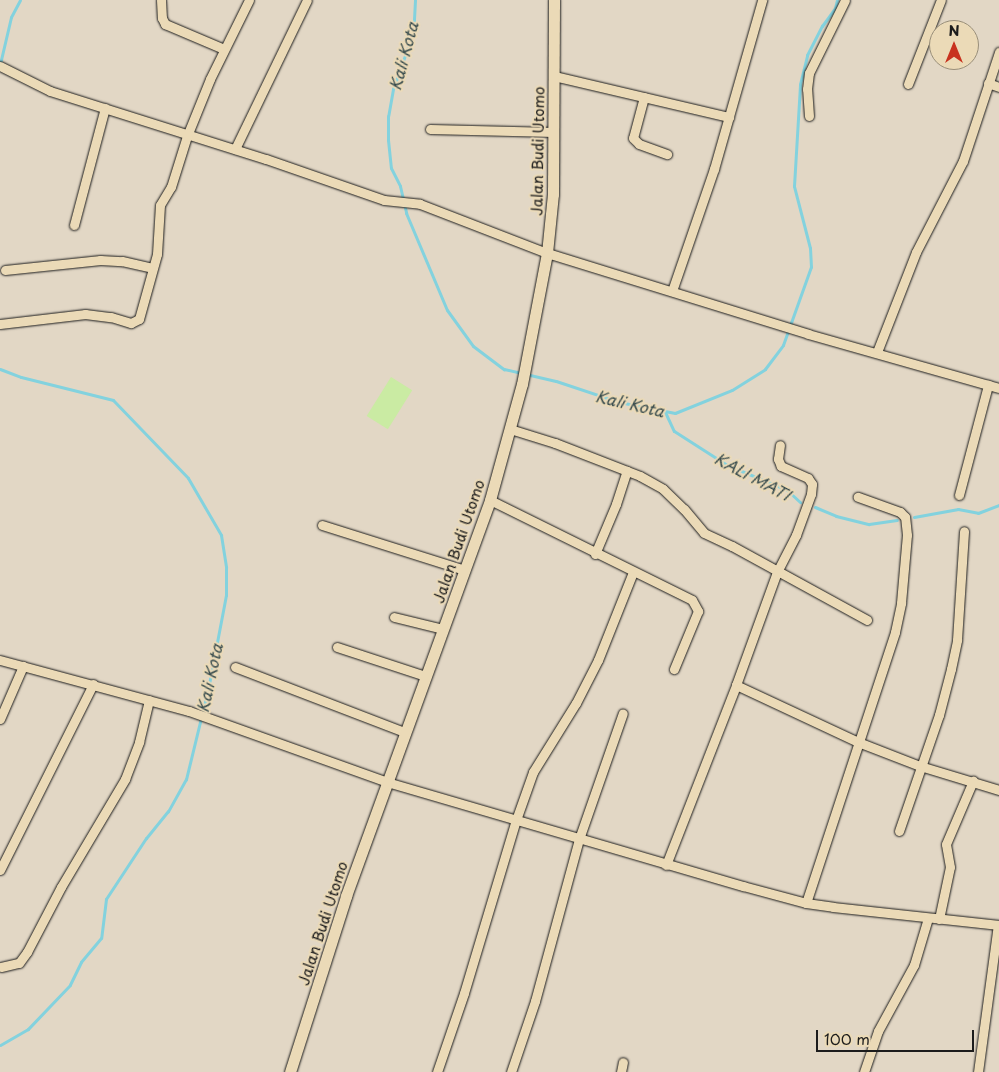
<!DOCTYPE html>
<style>
body{margin:0}
#map{position:relative;width:999px;height:1072px;overflow:hidden;background:#e2d7c5;font-family:"Playpen Sans",sans-serif}
div>[style]{position:absolute}
.green>*{inset:0;background:#caeba3;transform-origin:0 0}
.stream>*{height:3px;margin:-1.5px;padding:0 1.5px;transform-origin:1.5px;border-radius:1.5px;background:#83d2de}
.roads{filter:drop-shadow(0 0 1px #1c1c1c) drop-shadow(0 0 1px #1c1c1c)}
.street>*{height:9px;margin:-4.5px;padding:0 4.5px;transform-origin:4.5px;border-radius:4.5px;background:#ebdab7}
.secondary>*{height:11px;margin:-5.5px;padding:0 5.5px;transform-origin:5.5px;border-radius:5.5px;background:#ebdab7}
span{translate:-50% -50%;white-space:nowrap;text-align:center;line-height:1.15;-webkit-text-stroke:4px #ebdab7;paint-order:stroke}
.street-label{font-size:15px;color:#1c1c1c}
.water-label{font-size:16px;color:#364a4c;font-style:italic}
.north{position:absolute;left:929px;top:20px;width:50px;height:50px;box-sizing:border-box;background:#ebdab7;border:1px solid #988e79;border-radius:50%;rotate:0deg;font-size:14px;font-weight:700;line-height:20px;text-align:center;color:#1c1c1c}
.north::after{content:'';display:block;margin:auto;width:18px;height:22px;background:#c8321e;clip-path:polygon(50% 0,100% 100%,50% 72%,0 100%)}
.scale{position:absolute;left:816px;top:1030px;width:158px;height:22px;box-sizing:border-box;border:2px solid #1c1c1c;border-top:0;padding-left:6px;font-size:15px;line-height:18px;white-space:nowrap;color:#1c1c1c;-webkit-text-stroke:4px #ebdab7;paint-order:stroke}
</style>
<div id="map">
<div class="green">
<i style="left:391px;top:377px;width:25px;height:46px;rotate:32deg"></i>
</div>
<div class="stream">
<i style="left:415px;top:0;width:33px;rotate:93deg"></i>
<i style="left:413px;top:33px;width:59px;rotate:109.7deg"></i>
<i style="left:393px;top:89px;width:27px;rotate:100deg"></i>
<i style="left:388px;top:116px;width:24px;rotate:90deg"></i>
<i style="left:388px;top:140px;width:28px;rotate:84deg"></i>
<i style="left:391px;top:168px;width:20px;rotate:63deg"></i>
<i style="left:400px;top:186px;width:28px;rotate:77deg"></i>
<i style="left:406px;top:213px;width:105px;rotate:67.1deg"></i>
<i style="left:447px;top:310px;width:44px;rotate:54.2deg"></i>
<i style="left:473px;top:346px;width:39px;rotate:37deg"></i>
<i style="left:504px;top:369px;width:53px;rotate:13deg"></i>
<i style="left:556px;top:381px;width:66px;rotate:18.4deg"></i>
<i style="left:619px;top:402px;width:57px;rotate:11.1deg"></i>
<i style="left:675px;top:413px;width:61px;rotate:-22deg"></i>
<i style="left:732px;top:390px;width:39px;rotate:-32deg"></i>
<i style="left:765px;top:369px;width:30px;rotate:-53deg"></i>
<i style="left:783px;top:345px;width:83px;rotate:-70.3deg"></i>
<i style="left:811px;top:267px;width:19px;rotate:-93deg"></i>
<i style="left:810px;top:248px;width:64px;rotate:-104.5deg"></i>
<i style="left:794px;top:186px;width:102px;rotate:-86.6deg"></i>
<i style="left:800px;top:84px;width:30px;rotate:-76deg"></i>
<i style="left:807px;top:55px;width:33px;rotate:-63deg"></i>
<i style="left:822px;top:26px;width:22px;rotate:-54deg"></i>
<i style="left:835px;top:8px;width:8px;rotate:-76deg"></i>
<i style="left:0;top:64px;width:48px;rotate:-76.8deg"></i>
<i style="left:11px;top:17px;width:19px;rotate:-62deg"></i>
<i style="left:0;top:369px;width:22px;rotate:21deg"></i>
<i style="left:21px;top:377px;width:95px;rotate:14deg"></i>
<i style="left:113px;top:400px;width:108px;rotate:46.1deg"></i>
<i style="left:188px;top:478px;width:66px;rotate:59.9deg"></i>
<i style="left:221px;top:535px;width:33px;rotate:81deg"></i>
<i style="left:226px;top:568px;width:27px;rotate:90deg"></i>
<i style="left:226px;top:595px;width:96px;rotate:100.8deg"></i>
<i style="left:208px;top:689px;width:93px;rotate:103.7deg"></i>
<i style="left:186px;top:779px;width:37px;rotate:119deg"></i>
<i style="left:168px;top:811px;width:35px;rotate:129deg"></i>
<i style="left:146px;top:838px;width:73px;rotate:123.3deg"></i>
<i style="left:106px;top:899px;width:39px;rotate:97deg"></i>
<i style="left:101px;top:938px;width:31px;rotate:130deg"></i>
<i style="left:81px;top:962px;width:25px;rotate:116deg"></i>
<i style="left:70px;top:985px;width:61px;rotate:133.7deg"></i>
<i style="left:28px;top:1029px;width:32px;rotate:150deg"></i>
<i style="left:665px;top:412px;width:21px;rotate:65deg"></i>
<i style="left:674px;top:431px;width:63px;rotate:32.7deg"></i>
<i style="left:727px;top:465px;width:65px;rotate:22.6deg"></i>
<i style="left:787px;top:490px;width:18px;rotate:43deg"></i>
<i style="left:815px;top:507px;width:23px;rotate:23deg"></i>
<i style="left:836px;top:516px;width:34px;rotate:14deg"></i>
<i style="left:869px;top:524px;width:28px;rotate:-8deg"></i>
<i style="left:914px;top:517px;width:45px;rotate:-10.3deg"></i>
<i style="left:958px;top:509px;width:20px;rotate:11deg"></i>
<i style="left:978px;top:513px;width:22px;rotate:-21deg"></i>
</div>
<div class="roads">
<div class="street">
<i style="left:161px;top:0;width:18px;rotate:87deg"></i>
<i style="left:162px;top:18px;width:7px;rotate:63deg"></i>
<i style="left:165px;top:24px;width:64px;rotate:23deg"></i>
<i style="left:0;top:66px;width:56px;rotate:26.6deg"></i>
<i style="left:50px;top:91px;width:226px;rotate:17.5deg"></i>
<i style="left:266px;top:159px;width:125px;rotate:19.2deg"></i>
<i style="left:384px;top:200px;width:36px;rotate:6deg"></i>
<i style="left:420px;top:204px;width:136px;rotate:21.1deg"></i>
<i style="left:547px;top:253px;width:273px;rotate:17.2deg"></i>
<i style="left:808px;top:334px;width:198px;rotate:15.8deg"></i>
<i style="left:554px;top:76px;width:180px;rotate:13.2deg"></i>
<i style="left:988px;top:83px;width:12px;rotate:20deg"></i>
<i style="left:908px;top:84px;width:90px;rotate:-68.6deg"></i>
<i style="left:644px;top:97px;width:42px;rotate:105deg"></i>
<i style="left:633px;top:138px;width:8px;rotate:45deg"></i>
<i style="left:639px;top:144px;width:30px;rotate:20deg"></i>
<i style="left:809px;top:116px;width:27px;rotate:-94deg"></i>
<i style="left:807px;top:89px;width:16px;rotate:-83deg"></i>
<i style="left:809px;top:73px;width:81px;rotate:-63.7deg"></i>
<i style="left:430px;top:129px;width:124px;rotate:1.4deg"></i>
<i style="left:235px;top:149px;width:165px;rotate:-64.2deg"></i>
<i style="left:74px;top:225px;width:121px;rotate:-75.2deg"></i>
<i style="left:5px;top:270px;width:96px;rotate:-6deg"></i>
<i style="left:100px;top:260px;width:22px;rotate:3deg"></i>
<i style="left:122px;top:261px;width:31px;rotate:13deg"></i>
<i style="left:672px;top:291px;width:129px;rotate:-71deg"></i>
<i style="left:714px;top:169px;width:176px;rotate:-74.1deg"></i>
<i style="left:0;top:324px;width:86px;rotate:-6.7deg"></i>
<i style="left:85px;top:314px;width:26px;rotate:7deg"></i>
<i style="left:111px;top:317px;width:21px;rotate:17deg"></i>
<i style="left:131px;top:323px;width:9px;rotate:-27deg"></i>
<i style="left:139px;top:319px;width:67px;rotate:-74.5deg"></i>
<i style="left:157px;top:254px;width:49px;rotate:-86.5deg"></i>
<i style="left:160px;top:205px;width:21px;rotate:-59deg"></i>
<i style="left:171px;top:187px;width:53px;rotate:-72.6deg"></i>
<i style="left:187px;top:136px;width:61px;rotate:-68deg"></i>
<i style="left:210px;top:79px;width:88px;rotate:-63.7deg"></i>
<i style="left:877px;top:352px;width:107px;rotate:-68.7deg"></i>
<i style="left:916px;top:252px;width:102px;rotate:-62.7deg"></i>
<i style="left:963px;top:161px;width:115px;rotate:-71.7deg"></i>
<i style="left:510px;top:429px;width:47px;rotate:17.3deg"></i>
<i style="left:555px;top:443px;width:91px;rotate:21.2deg"></i>
<i style="left:640px;top:476px;width:26px;rotate:29deg"></i>
<i style="left:663px;top:489px;width:29px;rotate:44deg"></i>
<i style="left:684px;top:509px;width:31px;rotate:50deg"></i>
<i style="left:704px;top:533px;width:31px;rotate:25deg"></i>
<i style="left:732px;top:546px;width:154px;rotate:28.7deg"></i>
<i style="left:959px;top:495px;width:114px;rotate:-75.2deg"></i>
<i style="left:490px;top:500px;width:225px;rotate:26.3deg"></i>
<i style="left:692px;top:600px;width:13px;rotate:61deg"></i>
<i style="left:698px;top:611px;width:63px;rotate:112.5deg"></i>
<i style="left:322px;top:525px;width:150px;rotate:17.5deg"></i>
<i style="left:595px;top:554px;width:54px;rotate:-67.2deg"></i>
<i style="left:616px;top:504px;width:35px;rotate:-72deg"></i>
<i style="left:394px;top:617px;width:50px;rotate:13.8deg"></i>
<i style="left:337px;top:647px;width:93px;rotate:18.2deg"></i>
<i style="left:0;top:660px;width:196px;rotate:15.1deg"></i>
<i style="left:189px;top:711px;width:210px;rotate:19.7deg"></i>
<i style="left:387px;top:782px;width:371px;rotate:16.3deg"></i>
<i style="left:743px;top:886px;width:65px;rotate:15.1deg"></i>
<i style="left:806px;top:903px;width:27px;rotate:8deg"></i>
<i style="left:833px;top:907px;width:167px;rotate:6.2deg"></i>
<i style="left:235px;top:667px;width:181px;rotate:21deg"></i>
<i style="left:736px;top:685px;width:135px;rotate:25deg"></i>
<i style="left:858px;top:742px;width:66px;rotate:21.2deg"></i>
<i style="left:920px;top:766px;width:83px;rotate:16.9deg"></i>
<i style="left:0;top:719px;width:58px;rotate:-66.5deg"></i>
<i style="left:899px;top:831px;width:123px;rotate:-71deg"></i>
<i style="left:939px;top:715px;width:48px;rotate:-75.4deg"></i>
<i style="left:951px;top:669px;width:30px;rotate:-78deg"></i>
<i style="left:957px;top:640px;width:109px;rotate:-86.3deg"></i>
<i style="left:666px;top:865px;width:193px;rotate:-68.7deg"></i>
<i style="left:736px;top:685px;width:120px;rotate:-70.1deg"></i>
<i style="left:777px;top:572px;width:42px;rotate:-62.8deg"></i>
<i style="left:796px;top:535px;width:44px;rotate:-69.9deg"></i>
<i style="left:811px;top:494px;width:10px;rotate:-84deg"></i>
<i style="left:812px;top:484px;width:7px;rotate:-124deg"></i>
<i style="left:808px;top:478px;width:30px;rotate:-156deg"></i>
<i style="left:781px;top:466px;width:8px;rotate:-113deg"></i>
<i style="left:778px;top:459px;width:14px;rotate:-82deg"></i>
<i style="left:0;top:870px;width:208px;rotate:-63.4deg"></i>
<i style="left:806px;top:903px;width:285px;rotate:-71.8deg"></i>
<i style="left:895px;top:632px;width:30px;rotate:-78deg"></i>
<i style="left:901px;top:603px;width:68px;rotate:-85deg"></i>
<i style="left:907px;top:535px;width:18px;rotate:-96deg"></i>
<i style="left:905px;top:517px;width:7px;rotate:-135deg"></i>
<i style="left:900px;top:512px;width:45px;rotate:-160.3deg"></i>
<i style="left:939px;top:919px;width:53px;rotate:-78.1deg"></i>
<i style="left:950px;top:867px;width:23px;rotate:-100deg"></i>
<i style="left:946px;top:844px;width:69px;rotate:-66.8deg"></i>
<i style="left:1px;top:967px;width:18px;rotate:-13deg"></i>
<i style="left:19px;top:963px;width:14px;rotate:-54deg"></i>
<i style="left:27px;top:952px;width:73px;rotate:-62.4deg"></i>
<i style="left:61px;top:887px;width:126px;rotate:-59.3deg"></i>
<i style="left:125px;top:779px;width:40px;rotate:-69deg"></i>
<i style="left:139px;top:742px;width:43px;rotate:-76.6deg"></i>
<i style="left:437px;top:1072px;width:83px;rotate:-71.1deg"></i>
<i style="left:464px;top:993px;width:181px;rotate:-73.3deg"></i>
<i style="left:516px;top:820px;width:51px;rotate:-70.5deg"></i>
<i style="left:533px;top:772px;width:81px;rotate:-58.1deg"></i>
<i style="left:576px;top:703px;width:48px;rotate:-62.9deg"></i>
<i style="left:598px;top:660px;width:95px;rotate:-68.3deg"></i>
<i style="left:511px;top:1072px;width:75px;rotate:-71.3deg"></i>
<i style="left:535px;top:1001px;width:168px;rotate:-74.8deg"></i>
<i style="left:579px;top:839px;width:133px;rotate:-70.8deg"></i>
<i style="left:621px;top:1072px;width:10px;rotate:-79deg"></i>
<i style="left:864px;top:1072px;width:43px;rotate:-71.1deg"></i>
<i style="left:878px;top:1031px;width:75px;rotate:-61.4deg"></i>
<i style="left:914px;top:965px;width:49px;rotate:-73.4deg"></i>
<i style="left:978px;top:1072px;width:148px;rotate:-82.3deg"></i>
</div>
<div class="secondary">
<i style="left:290px;top:1072px;width:185px;rotate:-72.3deg"></i>
<i style="left:346px;top:896px;width:421px;rotate:-70deg"></i>
<i style="left:490px;top:500px;width:120px;rotate:-74.6deg"></i>
<i style="left:522px;top:384px;width:133px;rotate:-79.2deg"></i>
<i style="left:547px;top:253px;width:59px;rotate:-84.2deg"></i>
<i style="left:553px;top:194px;width:194px;rotate:-89.7deg"></i>
</div>
</div>
<div class="street-label">
<span style="left:537px;top:151px;rotate:-89deg">Jalan Budi Utomo</span>
<span style="left:458px;top:541px;rotate:-71deg">Jalan Budi Utomo</span>
<span style="left:322px;top:923px;rotate:-72deg">Jalan Budi Utomo</span>
</div>
<div class="water-label">
<span style="left:403px;top:56px;rotate:-75deg">Kali Kota</span>
<span style="left:630px;top:403px;rotate:13deg">Kali Kota</span>
<span style="left:753px;top:476px;rotate:28deg">KALI MATI</span>
<span style="left:209px;top:678px;rotate:-78deg">Kali Kota</span>
</div>
<div class="north">N</div>
<div class="scale">100 m</div>
</div>
